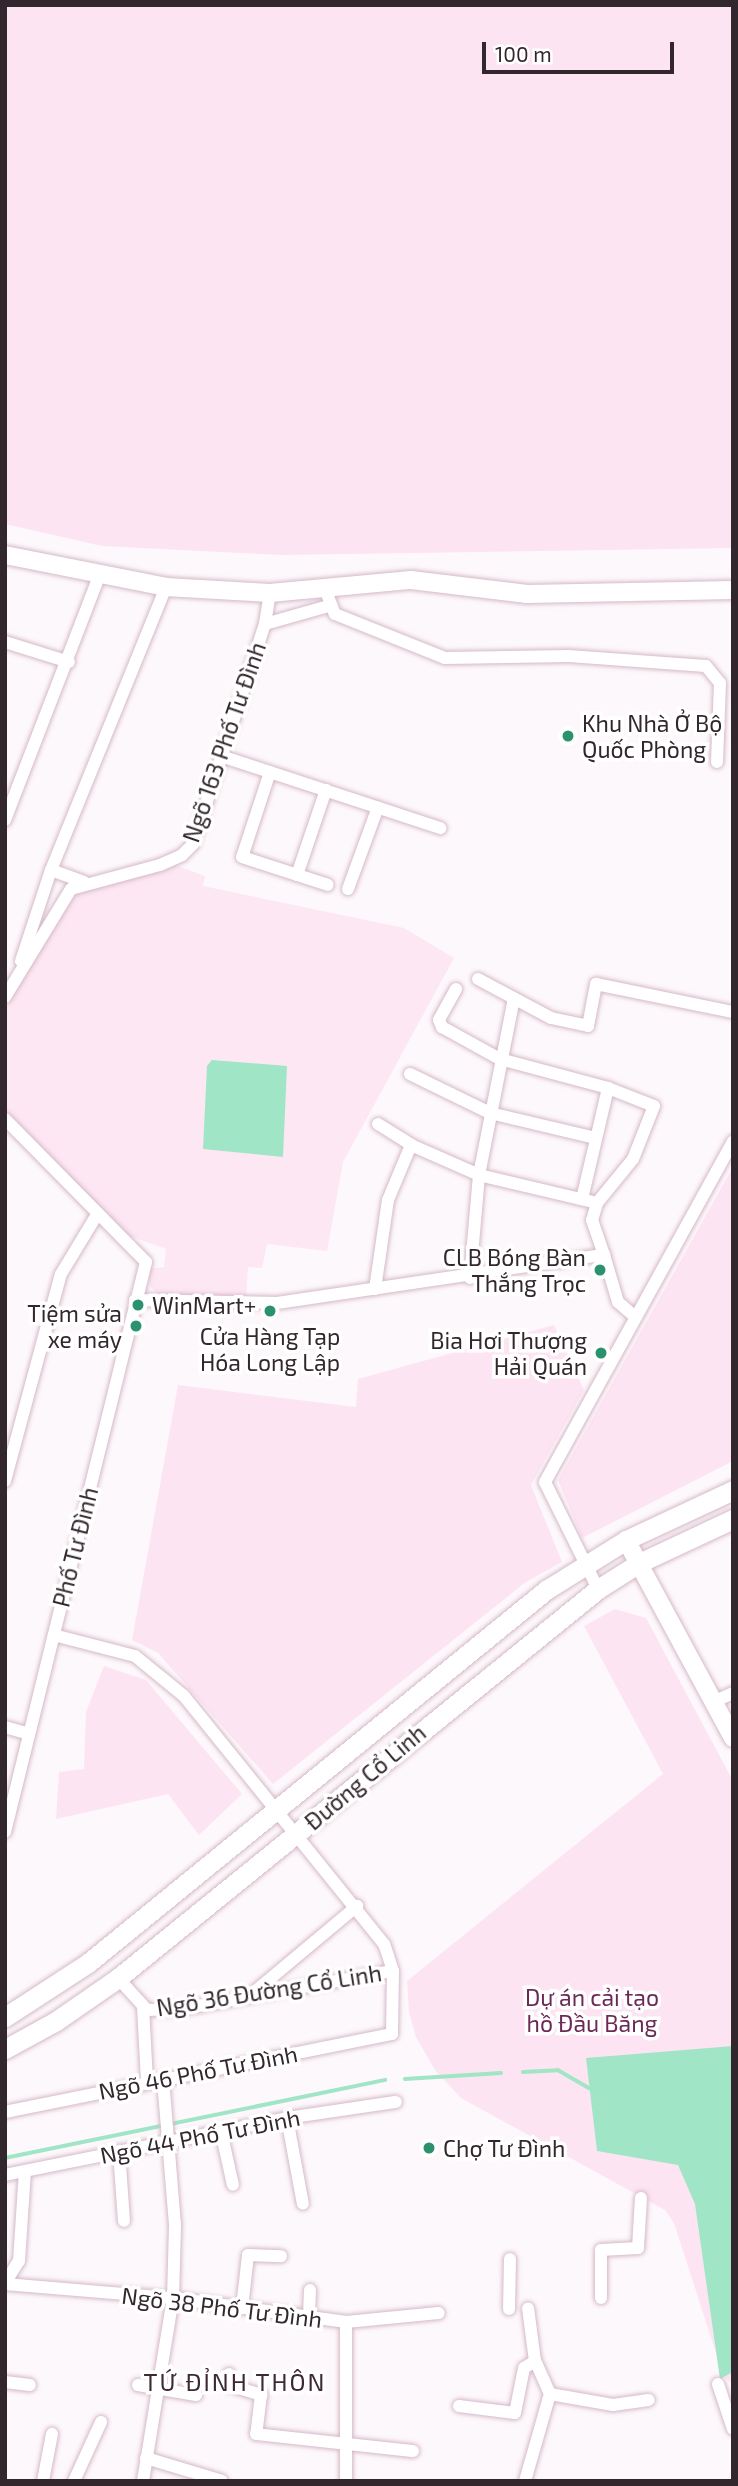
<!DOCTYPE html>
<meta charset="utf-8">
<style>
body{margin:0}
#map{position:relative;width:738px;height:2486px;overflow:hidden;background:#fdf8fb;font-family:"Exo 2",sans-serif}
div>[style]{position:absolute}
.built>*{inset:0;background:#fde7f3}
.green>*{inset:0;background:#fde4f2}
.water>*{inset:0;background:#a1e5c7}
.stream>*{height:3.5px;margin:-1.75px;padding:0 1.75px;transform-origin:1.75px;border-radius:1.75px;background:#a1e5c7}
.roads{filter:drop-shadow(0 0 2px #d5b9c8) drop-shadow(0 0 2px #d5b9c8)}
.street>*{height:12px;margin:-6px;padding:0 6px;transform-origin:6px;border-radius:6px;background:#fff}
.secondary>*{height:18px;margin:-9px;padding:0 9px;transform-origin:9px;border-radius:9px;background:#fff}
.primary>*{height:19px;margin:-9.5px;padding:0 9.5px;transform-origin:9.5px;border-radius:9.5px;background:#fff}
.dots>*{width:19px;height:19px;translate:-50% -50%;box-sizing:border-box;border:4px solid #fff;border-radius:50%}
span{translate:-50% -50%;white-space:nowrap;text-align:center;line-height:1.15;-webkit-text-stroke:7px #fff;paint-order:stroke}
.poi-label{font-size:23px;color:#32272d}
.left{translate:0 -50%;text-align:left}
.right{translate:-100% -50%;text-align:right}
.street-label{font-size:23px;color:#32272d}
.park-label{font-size:23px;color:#6d2955}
.neighbourhood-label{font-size:24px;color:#3d2834;letter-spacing:2px}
.frame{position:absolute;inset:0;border:7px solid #32272d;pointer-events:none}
.scale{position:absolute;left:482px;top:42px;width:192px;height:32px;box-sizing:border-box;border:4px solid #32272d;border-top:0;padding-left:9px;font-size:21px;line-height:24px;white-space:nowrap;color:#32272d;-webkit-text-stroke:5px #fff;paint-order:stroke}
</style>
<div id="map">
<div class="built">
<i style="clip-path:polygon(172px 864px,205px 876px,203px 886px,404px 928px,454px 958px,343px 1162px,327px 1251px,267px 1244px,262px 1268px,248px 1267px,246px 1299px,156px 1293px,150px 1286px,149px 1269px,164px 1267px,166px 1249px,124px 1234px,5px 1110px,5px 1010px,73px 893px)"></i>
</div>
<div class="green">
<i style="clip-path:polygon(5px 5px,733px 5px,733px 548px,281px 555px,102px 546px,5px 524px)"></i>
<i style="clip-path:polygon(733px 1167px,733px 1461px,582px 1538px,558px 1480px)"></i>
<i style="clip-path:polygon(554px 1325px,584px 1390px,531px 1485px,562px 1562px,526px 1582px,273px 1784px,158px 1653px,132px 1640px,178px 1385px,356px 1407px,358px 1379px)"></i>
<i style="clip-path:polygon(615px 1609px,646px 1618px,733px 1781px,733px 2383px,724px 2378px,674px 2223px,665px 2210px,461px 2098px,435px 2070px,416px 2037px,409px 2012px,407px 1981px,663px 1774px,584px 1626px)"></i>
<i style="clip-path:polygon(104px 1666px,146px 1680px,242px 1794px,199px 1835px,168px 1794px,56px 1819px,59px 1772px,84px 1769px,86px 1712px)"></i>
</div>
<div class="water">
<i style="clip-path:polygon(212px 1060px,287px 1066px,283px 1157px,203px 1149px,207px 1066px)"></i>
<i style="clip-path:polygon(733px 2046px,733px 2372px,720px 2379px,695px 2204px,678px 2165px,597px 2151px,586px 2058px)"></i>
</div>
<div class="stream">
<i style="left:523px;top:2072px;width:35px;rotate:-3deg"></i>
<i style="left:558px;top:2070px;width:36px;rotate:30deg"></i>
<i style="left:405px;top:2079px;width:96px;rotate:-3.6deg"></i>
<i style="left:5px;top:2158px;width:388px;rotate:-11.6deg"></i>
</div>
<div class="roads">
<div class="street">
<i style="left:324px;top:586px;width:30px;rotate:69deg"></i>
<i style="left:335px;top:614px;width:118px;rotate:21.8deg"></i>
<i style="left:445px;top:658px;width:124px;rotate:-0.9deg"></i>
<i style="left:569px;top:656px;width:137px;rotate:4.2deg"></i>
<i style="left:706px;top:666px;width:22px;rotate:51deg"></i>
<i style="left:720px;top:683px;width:79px;rotate:92.2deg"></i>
<i style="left:265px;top:624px;width:66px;rotate:-15.9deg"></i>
<i style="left:5px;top:642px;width:67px;rotate:17.4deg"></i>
<i style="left:221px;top:756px;width:231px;rotate:18.2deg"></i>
<i style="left:270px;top:772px;width:89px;rotate:108.2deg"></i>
<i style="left:242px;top:857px;width:90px;rotate:18deg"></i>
<i style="left:5px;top:820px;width:261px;rotate:-68.9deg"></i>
<i style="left:51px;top:870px;width:35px;rotate:20deg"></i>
<i style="left:297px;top:875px;width:90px;rotate:-71.2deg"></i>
<i style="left:348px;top:889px;width:87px;rotate:-69.9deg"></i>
<i style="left:21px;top:961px;width:96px;rotate:-71.8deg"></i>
<i style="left:51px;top:870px;width:305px;rotate:-67.9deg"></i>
<i style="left:478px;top:979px;width:83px;rotate:28.1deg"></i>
<i style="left:551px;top:1018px;width:38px;rotate:12deg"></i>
<i style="left:588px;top:1026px;width:43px;rotate:-79.2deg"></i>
<i style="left:596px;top:984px;width:140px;rotate:11.6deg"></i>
<i style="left:456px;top:989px;width:35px;rotate:119deg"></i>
<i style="left:439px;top:1020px;width:8px;rotate:67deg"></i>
<i style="left:442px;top:1027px;width:66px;rotate:28.9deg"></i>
<i style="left:500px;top:1059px;width:112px;rotate:15deg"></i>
<i style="left:608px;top:1088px;width:49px;rotate:21.4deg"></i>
<i style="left:654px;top:1106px;width:57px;rotate:111.6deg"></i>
<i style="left:633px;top:1159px;width:57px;rotate:129.3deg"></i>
<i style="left:597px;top:1203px;width:18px;rotate:106deg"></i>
<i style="left:592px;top:1220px;width:37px;rotate:71deg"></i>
<i style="left:5px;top:997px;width:127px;rotate:-58.6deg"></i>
<i style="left:71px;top:889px;width:92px;rotate:-15.1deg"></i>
<i style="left:160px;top:865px;width:24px;rotate:-24deg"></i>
<i style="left:182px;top:855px;width:16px;rotate:-45deg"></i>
<i style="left:193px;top:844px;width:231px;rotate:-71.9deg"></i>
<i style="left:265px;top:624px;width:31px;rotate:-81deg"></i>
<i style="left:410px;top:1074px;width:89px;rotate:26deg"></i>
<i style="left:490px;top:1113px;width:109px;rotate:13.3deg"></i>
<i style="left:5px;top:1119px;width:201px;rotate:45.4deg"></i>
<i style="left:146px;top:1262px;width:587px;rotate:103.89deg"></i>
<i style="left:378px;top:1124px;width:39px;rotate:32deg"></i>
<i style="left:582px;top:1199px;width:114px;rotate:-76.8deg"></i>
<i style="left:470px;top:1278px;width:103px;rotate:-85deg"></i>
<i style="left:479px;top:1175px;width:180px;rotate:-78.8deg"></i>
<i style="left:375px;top:1289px;width:90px;rotate:-81.7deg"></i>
<i style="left:388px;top:1200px;width:60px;rotate:-67.3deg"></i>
<i style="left:411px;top:1145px;width:74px;rotate:23.8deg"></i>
<i style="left:479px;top:1175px;width:121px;rotate:13.3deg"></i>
<i style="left:135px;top:1300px;width:142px;rotate:1.2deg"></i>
<i style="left:277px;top:1303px;width:331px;rotate:-8.4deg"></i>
<i style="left:604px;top:1255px;width:49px;rotate:73.4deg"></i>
<i style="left:618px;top:1302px;width:21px;rotate:41deg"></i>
<i style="left:5px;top:1481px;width:214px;rotate:-74.9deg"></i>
<i style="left:61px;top:1274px;width:71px;rotate:-58.8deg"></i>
<i style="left:598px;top:1589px;width:119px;rotate:-116.4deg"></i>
<i style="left:545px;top:1482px;width:389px;rotate:-61.1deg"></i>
<i style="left:713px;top:1702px;width:22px;rotate:-24deg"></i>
<i style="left:5px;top:1727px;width:25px;rotate:16deg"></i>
<i style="left:118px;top:1978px;width:43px;rotate:47.8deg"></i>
<i style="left:147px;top:2010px;width:34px;rotate:-2deg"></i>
<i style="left:181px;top:2009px;width:215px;rotate:-10.2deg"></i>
<i style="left:253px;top:1993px;width:136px;rotate:-39.9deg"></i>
<i style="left:143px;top:2007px;width:75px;rotate:86.9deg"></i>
<i style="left:5px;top:2112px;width:395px;rotate:-11.4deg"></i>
<i style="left:392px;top:2034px;width:63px;rotate:-89.1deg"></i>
<i style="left:393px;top:1971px;width:28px;rotate:-108deg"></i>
<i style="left:384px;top:1944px;width:319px;rotate:-128.9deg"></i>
<i style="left:184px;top:1696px;width:63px;rotate:-140.8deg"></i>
<i style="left:135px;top:1656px;width:84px;rotate:-165.5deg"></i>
<i style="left:287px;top:2118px;width:87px;rotate:79.5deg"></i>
<i style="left:221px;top:2131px;width:55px;rotate:77.5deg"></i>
<i style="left:119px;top:2151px;width:70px;rotate:85.9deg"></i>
<i style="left:5px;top:2175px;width:288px;rotate:-11.4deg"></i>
<i style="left:287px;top:2118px;width:110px;rotate:-8.4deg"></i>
<i style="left:5px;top:2283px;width:26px;rotate:-58deg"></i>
<i style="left:19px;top:2261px;width:90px;rotate:-86.2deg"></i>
<i style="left:5px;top:2284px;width:169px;rotate:4.8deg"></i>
<i style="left:173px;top:2298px;width:175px;rotate:7.9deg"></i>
<i style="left:346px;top:2322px;width:93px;rotate:-5.5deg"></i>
<i style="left:601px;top:2298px;width:48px;rotate:-90deg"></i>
<i style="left:601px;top:2250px;width:37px;rotate:-3deg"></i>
<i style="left:638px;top:2248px;width:50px;rotate:-86.6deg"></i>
<i style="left:242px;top:2308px;width:53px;rotate:-83.5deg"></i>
<i style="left:248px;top:2255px;width:33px;rotate:2deg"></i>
<i style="left:509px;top:2309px;width:50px;rotate:-88.9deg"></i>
<i style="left:309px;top:2317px;width:27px;rotate:-88deg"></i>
<i style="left:229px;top:2374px;width:11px;rotate:90deg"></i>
<i style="left:229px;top:2385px;width:34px;rotate:17deg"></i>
<i style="left:261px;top:2395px;width:39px;rotate:97deg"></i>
<i style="left:256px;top:2434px;width:158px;rotate:6.2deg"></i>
<i style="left:5px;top:2382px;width:25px;rotate:7deg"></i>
<i style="left:718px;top:2384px;width:47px;rotate:71.6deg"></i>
<i style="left:138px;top:2385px;width:59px;rotate:9.8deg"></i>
<i style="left:550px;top:2394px;width:64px;rotate:9.9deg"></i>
<i style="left:613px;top:2405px;width:36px;rotate:-8deg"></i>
<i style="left:459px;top:2406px;width:56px;rotate:7.1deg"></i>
<i style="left:515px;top:2413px;width:46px;rotate:-78.7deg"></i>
<i style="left:524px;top:2368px;width:13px;rotate:-32deg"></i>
<i style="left:146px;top:2458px;width:79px;rotate:16.8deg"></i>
<i style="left:43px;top:2481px;width:48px;rotate:-79.2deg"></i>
<i style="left:74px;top:2481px;width:65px;rotate:-65.4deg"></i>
<i style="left:143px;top:2481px;width:185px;rotate:-80.7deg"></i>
<i style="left:173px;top:2298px;width:73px;rotate:-88.4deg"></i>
<i style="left:175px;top:2225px;width:147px;rotate:-94.7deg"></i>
<i style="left:346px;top:2481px;width:159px;rotate:-90deg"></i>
<i style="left:525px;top:2481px;width:91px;rotate:-74deg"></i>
<i style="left:550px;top:2394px;width:36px;rotate:-114deg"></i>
<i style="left:535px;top:2361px;width:53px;rotate:-97.5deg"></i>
</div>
<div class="secondary">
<i style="left:5px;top:555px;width:164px;rotate:11.2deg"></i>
<i style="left:166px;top:587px;width:104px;rotate:3.3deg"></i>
<i style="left:270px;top:593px;width:142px;rotate:-5.3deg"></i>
<i style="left:411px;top:580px;width:117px;rotate:6.9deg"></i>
<i style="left:527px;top:594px;width:206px;rotate:-1.1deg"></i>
<i style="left:626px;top:1540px;width:225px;rotate:61.6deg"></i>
</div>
<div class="primary">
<i style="left:5px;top:2017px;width:99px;rotate:-33deg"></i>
<i style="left:88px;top:1963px;width:591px;rotate:-39.16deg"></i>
<i style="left:546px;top:1590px;width:94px;rotate:-32deg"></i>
<i style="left:626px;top:1540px;width:118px;rotate:-25deg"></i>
<i style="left:5px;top:2049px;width:58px;rotate:-28.8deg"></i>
<i style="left:56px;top:2021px;width:75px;rotate:-34.7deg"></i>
<i style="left:118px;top:1978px;width:618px;rotate:-39.02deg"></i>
<i style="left:598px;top:1589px;width:49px;rotate:-32.4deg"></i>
<i style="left:639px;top:1563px;width:104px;rotate:-25.1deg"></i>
</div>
</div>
<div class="dots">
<i style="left:568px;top:736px;background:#2c926e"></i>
<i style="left:600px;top:1270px;background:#2c926e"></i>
<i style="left:138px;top:1305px;background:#2c926e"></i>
<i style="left:270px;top:1311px;background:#2c926e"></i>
<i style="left:136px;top:1326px;background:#2c926e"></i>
<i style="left:601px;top:1353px;background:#2c926e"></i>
<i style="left:429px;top:2148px;background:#2c926e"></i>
</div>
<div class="poi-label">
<span class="left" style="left:582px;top:736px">Khu Nhà Ở Bộ<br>Quốc Phòng</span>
<span class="right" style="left:586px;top:1270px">CLB Bóng Bàn<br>Thắng Trọc</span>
<span class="left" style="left:152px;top:1305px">WinMart+</span>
<span class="right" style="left:122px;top:1326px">Tiệm sửa<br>xe máy</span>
<span style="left:270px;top:1349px">Cửa Hàng Tạp<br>Hóa Long Lập</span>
<span class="right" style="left:587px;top:1353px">Bia Hơi Thượng<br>Hải Quán</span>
<span class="left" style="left:443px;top:2148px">Chợ Tư Đình</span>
</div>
<div class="street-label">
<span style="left:224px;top:742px;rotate:-71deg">Ngõ 163 Phố Tư Đình</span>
<span style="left:75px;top:1547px;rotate:-76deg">Phố Tư Đình</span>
<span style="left:365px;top:1777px;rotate:-40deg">Đường Cổ Linh</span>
<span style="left:269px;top:1990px;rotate:-9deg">Ngõ 36 Đường Cổ Linh</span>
<span style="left:198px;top:2072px;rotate:-11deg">Ngõ 46 Phố Tư Đình</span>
<span style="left:200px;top:2136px;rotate:-11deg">Ngõ 44 Phố Tư Đình</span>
<span style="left:222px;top:2307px;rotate:7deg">Ngõ 38 Phố Tư Đình</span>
</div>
<div class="park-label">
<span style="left:592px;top:2010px">Dự án cải tạo<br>hồ Đầu Băng</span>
</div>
<div class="neighbourhood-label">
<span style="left:235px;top:2382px">TỨ ĐỈNH THÔN</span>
</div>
<div class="frame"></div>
<div class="scale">100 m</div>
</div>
